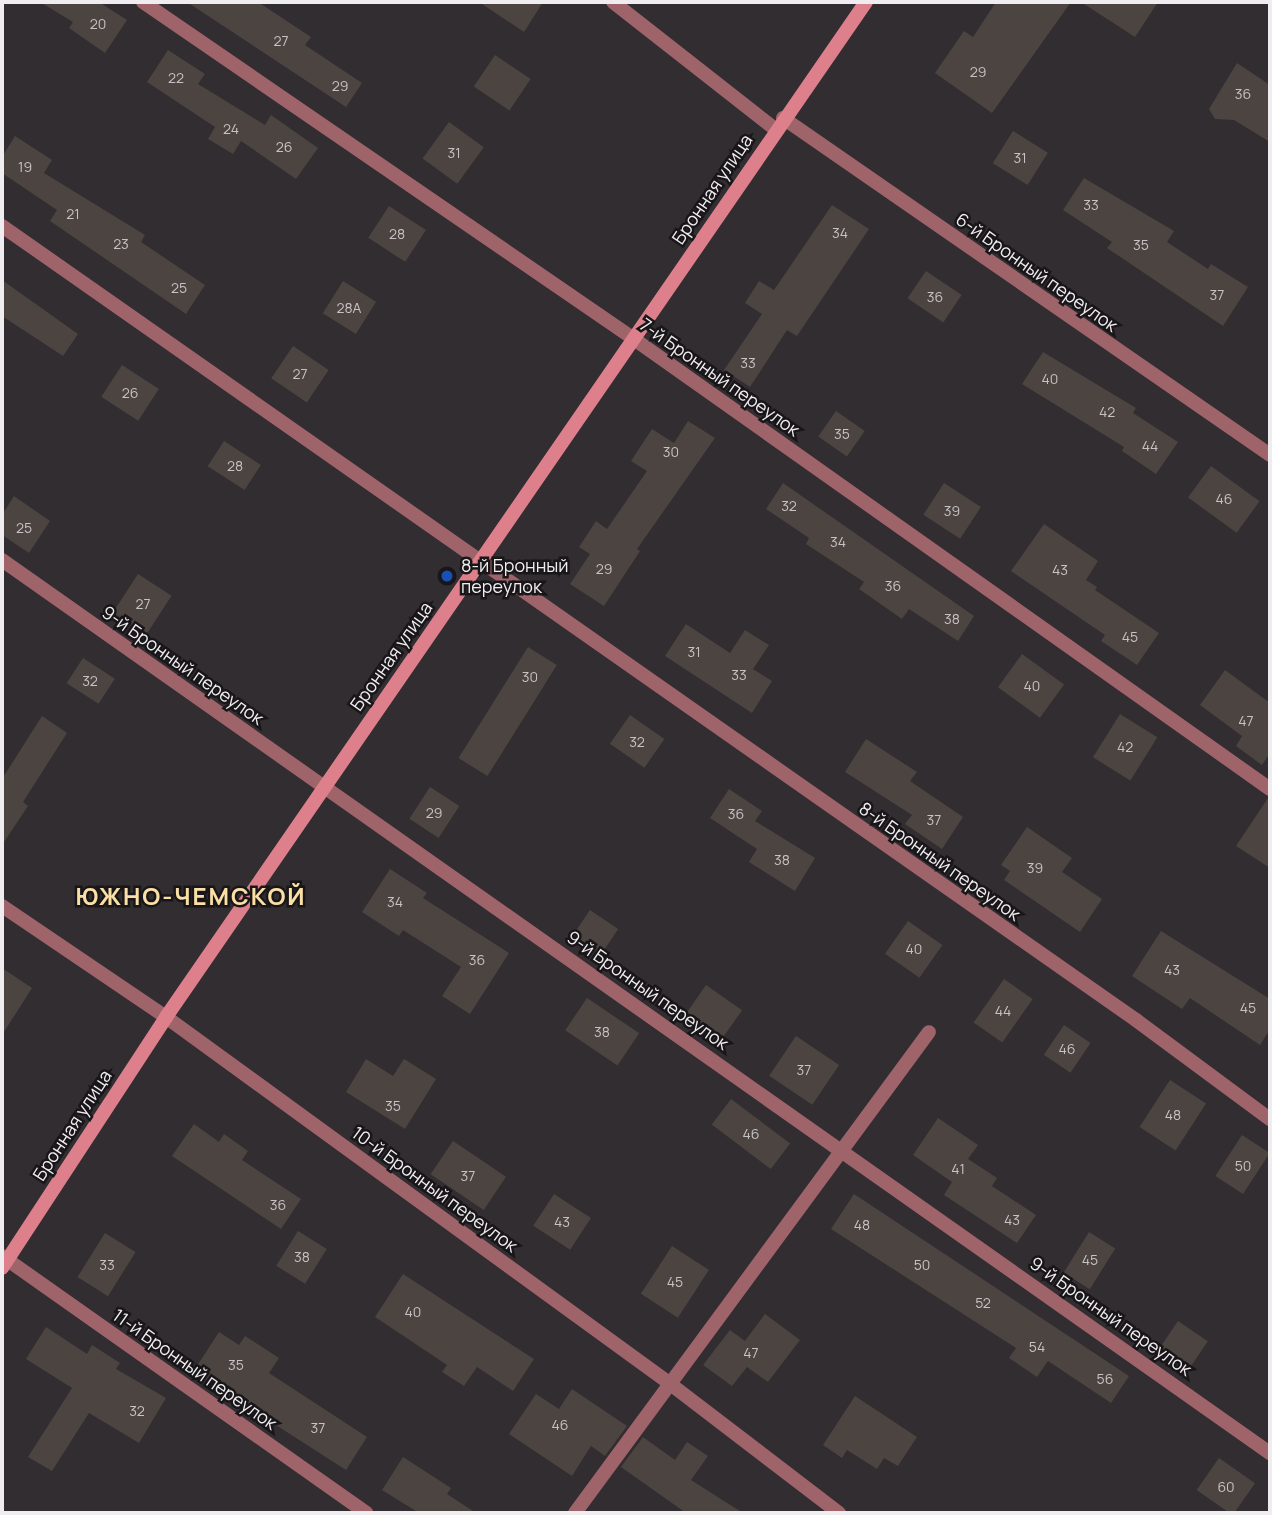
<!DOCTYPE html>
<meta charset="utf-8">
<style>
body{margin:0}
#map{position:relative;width:1272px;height:1515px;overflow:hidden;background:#322d31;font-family:Manrope,sans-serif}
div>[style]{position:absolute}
.building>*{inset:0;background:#4b4441;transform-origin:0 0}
.street>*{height:14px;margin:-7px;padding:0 7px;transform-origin:7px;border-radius:7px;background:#9f646a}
.secondary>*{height:14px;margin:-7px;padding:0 7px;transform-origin:7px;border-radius:7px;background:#de808b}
.dots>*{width:19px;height:19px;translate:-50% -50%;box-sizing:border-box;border:4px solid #181618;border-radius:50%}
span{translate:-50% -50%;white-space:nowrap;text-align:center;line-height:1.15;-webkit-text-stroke:5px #181618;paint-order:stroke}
.number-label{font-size:14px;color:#c7c3c4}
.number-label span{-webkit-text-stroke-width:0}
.street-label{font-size:18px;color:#f0edf0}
.poi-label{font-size:18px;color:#f0edf0}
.left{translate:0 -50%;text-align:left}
.district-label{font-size:24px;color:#fbe0a6;font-weight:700;letter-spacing:2px}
.frame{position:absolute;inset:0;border:4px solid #f0edf0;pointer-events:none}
</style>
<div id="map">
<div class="building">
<i style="clip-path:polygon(40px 2px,99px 2px,127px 20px,105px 53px,69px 28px,73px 22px)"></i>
<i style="clip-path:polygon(187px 2px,258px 2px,311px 37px,305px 45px,362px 83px,346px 107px)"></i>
<i style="clip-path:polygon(479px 2px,543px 2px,524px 32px)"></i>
<i style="clip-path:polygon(996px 2px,1071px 2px,992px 113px,935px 73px,964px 31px,973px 37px)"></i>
<i style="clip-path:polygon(1081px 2px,1158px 2px,1135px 37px)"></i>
<i style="clip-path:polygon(168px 50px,205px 74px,198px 84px,265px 125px,271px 115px,318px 148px,296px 179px,241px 141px,233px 154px,208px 139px,215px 127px,147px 82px)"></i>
<i style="left:495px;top:55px;width:43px;height:38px;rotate:34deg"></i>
<i style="clip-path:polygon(1237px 63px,1270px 85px,1270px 142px,1234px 120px,1215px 119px,1209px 109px)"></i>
<i style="left:449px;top:122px;width:43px;height:45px;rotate:36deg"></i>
<i style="left:1013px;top:131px;width:41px;height:38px;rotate:32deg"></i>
<i style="clip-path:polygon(15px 136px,52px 160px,44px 173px,145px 235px,141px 242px,205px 285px,186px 314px,50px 221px,57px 210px,2px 173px,2px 157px)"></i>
<i style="clip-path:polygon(1084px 178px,1174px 231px,1167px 242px,1208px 269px,1211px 264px,1248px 287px,1223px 326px,1107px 248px,1112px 242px,1063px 210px)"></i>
<i style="clip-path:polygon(832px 205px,869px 229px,797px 336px,787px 330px,750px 387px,724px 370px,762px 314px,745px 303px,759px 281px,774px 290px)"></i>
<i style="left:389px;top:206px;width:44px;height:38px;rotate:33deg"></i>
<i style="left:926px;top:271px;width:43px;height:33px;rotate:34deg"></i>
<i style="clip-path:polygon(2px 280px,78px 334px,63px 356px,2px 316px)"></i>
<i style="left:343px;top:281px;width:39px;height:38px;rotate:32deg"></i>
<i style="left:293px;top:346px;width:43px;height:39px;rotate:34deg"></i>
<i style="clip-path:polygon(1043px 352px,1136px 408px,1133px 413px,1178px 442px,1156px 474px,1122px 451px,1124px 447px,1022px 384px)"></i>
<i style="left:122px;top:365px;width:44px;height:38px;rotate:33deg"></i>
<i style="left:836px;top:411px;width:35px;height:31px;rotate:35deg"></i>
<i style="clip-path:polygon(688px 421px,715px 438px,637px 549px,640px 551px,604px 606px,570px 584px,590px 554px,579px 547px,596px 521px,607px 529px,647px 471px,631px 461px,652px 429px,674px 443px)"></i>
<i style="left:224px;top:441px;width:44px;height:30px;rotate:33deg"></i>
<i style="left:1211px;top:466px;width:60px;height:39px;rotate:36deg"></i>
<i style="clip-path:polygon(783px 483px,974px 616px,958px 641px,909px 609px,902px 619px,859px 589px,864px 582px,806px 544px,809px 538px,766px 509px)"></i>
<i style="left:944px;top:483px;width:44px;height:38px;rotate:33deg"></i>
<i style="clip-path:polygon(14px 496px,50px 521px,29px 553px,2px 535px,2px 515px)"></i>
<i style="clip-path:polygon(1044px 524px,1098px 561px,1086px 580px,1097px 587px,1095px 590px,1159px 633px,1137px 665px,1101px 641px,1105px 635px,1011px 571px)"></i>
<i style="left:138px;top:574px;width:40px;height:46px;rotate:33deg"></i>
<i style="clip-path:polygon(686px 624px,730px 653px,745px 630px,769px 645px,753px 669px,772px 681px,752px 713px,665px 656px)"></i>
<i style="left:528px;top:647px;width:34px;height:131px;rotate:32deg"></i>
<i style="left:1022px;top:654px;width:52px;height:41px;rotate:36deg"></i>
<i style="left:83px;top:658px;width:38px;height:30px;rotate:33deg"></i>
<i style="clip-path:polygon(1225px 670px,1270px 703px,1270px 753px,1262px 765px,1236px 746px,1242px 736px,1200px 705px)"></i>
<i style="left:1120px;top:714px;width:44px;height:51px;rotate:32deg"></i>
<i style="left:630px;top:715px;width:42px;height:35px;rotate:35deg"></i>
<i style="clip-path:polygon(42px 716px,67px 733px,23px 802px,28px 806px,2px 845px,2px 779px)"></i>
<i style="clip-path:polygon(866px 739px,917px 772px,910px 781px,963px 817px,942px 849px,905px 824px,912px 815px,845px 772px)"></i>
<i style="left:430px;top:787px;width:35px;height:38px;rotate:33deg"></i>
<i style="clip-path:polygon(729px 789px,762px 811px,755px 821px,815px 858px,795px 891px,749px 862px,757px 849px,710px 818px)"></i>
<i style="clip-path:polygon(1268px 798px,1270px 798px,1270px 868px,1236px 846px)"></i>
<i style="clip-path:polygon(1027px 827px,1072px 858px,1062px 872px,1102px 899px,1080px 932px,1004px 880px,1010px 871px,1001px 865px)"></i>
<i style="clip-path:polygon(390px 869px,427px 893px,423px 898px,509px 953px,470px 1014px,442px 996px,461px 967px,403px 930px,399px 936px,362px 912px)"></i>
<i style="left:590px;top:910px;width:34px;height:30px;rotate:34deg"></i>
<i style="left:908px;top:921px;width:42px;height:40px;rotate:35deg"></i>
<i style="clip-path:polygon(1161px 931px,1270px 999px,1270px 1029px,1260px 1045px,1190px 998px,1182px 1009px,1132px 976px)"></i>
<i style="clip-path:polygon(2px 968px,32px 988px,2px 1035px)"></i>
<i style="left:1004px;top:979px;width:35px;height:53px;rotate:35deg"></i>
<i style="left:706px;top:985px;width:44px;height:38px;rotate:35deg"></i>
<i style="left:587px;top:998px;width:63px;height:39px;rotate:34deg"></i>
<i style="left:1064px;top:1025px;width:32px;height:36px;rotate:34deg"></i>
<i style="left:796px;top:1036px;width:52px;height:48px;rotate:34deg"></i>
<i style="clip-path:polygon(366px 1059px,393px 1076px,404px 1059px,436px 1079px,405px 1129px,346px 1092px)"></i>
<i style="left:1170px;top:1080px;width:43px;height:56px;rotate:33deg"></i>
<i style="left:731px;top:1099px;width:74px;height:32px;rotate:37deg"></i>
<i style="clip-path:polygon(938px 1118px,978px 1145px,968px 1159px,997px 1178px,992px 1186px,1036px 1215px,1017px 1243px,944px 1195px,952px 1182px,913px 1155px)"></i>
<i style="clip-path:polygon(194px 1124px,219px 1142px,224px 1134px,248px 1151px,242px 1160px,301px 1199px,281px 1229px,172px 1156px)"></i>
<i style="left:1242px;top:1135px;width:33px;height:49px;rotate:33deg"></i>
<i style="left:453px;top:1141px;width:64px;height:40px;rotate:34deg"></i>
<i style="left:554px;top:1194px;width:44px;height:38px;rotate:33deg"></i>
<i style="clip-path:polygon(854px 1194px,1129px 1376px,1111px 1403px,1048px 1361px,1037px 1377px,1009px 1358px,1016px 1348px,831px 1229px)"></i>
<i style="left:298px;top:1231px;width:34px;height:41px;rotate:32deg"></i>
<i style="left:1089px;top:1232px;width:31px;height:48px;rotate:32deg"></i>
<i style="left:105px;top:1233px;width:36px;height:52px;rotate:32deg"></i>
<i style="left:672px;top:1246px;width:44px;height:57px;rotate:33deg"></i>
<i style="clip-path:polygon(403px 1274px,534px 1359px,513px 1391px,477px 1367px,464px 1386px,442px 1372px,447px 1365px,375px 1317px)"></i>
<i style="clip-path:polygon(765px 1314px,800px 1340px,768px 1382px,747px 1367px,732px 1386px,703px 1365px,730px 1330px,745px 1341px)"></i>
<i style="left:1178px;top:1321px;width:36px;height:32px;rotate:34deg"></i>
<i style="clip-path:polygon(46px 1327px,87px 1354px,92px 1345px,120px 1363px,116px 1369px,166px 1398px,139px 1443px,89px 1413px,52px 1471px,28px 1457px,72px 1388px,26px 1359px)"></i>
<i style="clip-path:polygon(219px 1332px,239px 1345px,245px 1336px,279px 1358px,269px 1373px,367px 1437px,346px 1470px,193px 1372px)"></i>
<i style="clip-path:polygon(572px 1389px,627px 1426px,605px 1456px,591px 1446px,572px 1476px,509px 1434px,536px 1394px,559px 1409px)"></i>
<i style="clip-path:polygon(855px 1396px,917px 1437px,898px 1466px,884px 1458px,877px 1469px,847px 1450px,842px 1458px,823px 1445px)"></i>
<i style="clip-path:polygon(643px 1437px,675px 1460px,687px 1442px,708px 1456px,691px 1480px,743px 1513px,686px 1513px,621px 1467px)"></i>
<i style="clip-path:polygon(403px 1457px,451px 1488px,447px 1494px,476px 1513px,419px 1513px,382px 1490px)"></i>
<i style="left:1219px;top:1458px;width:44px;height:39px;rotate:35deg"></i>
</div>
<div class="street">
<i style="left:143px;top:2px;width:596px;rotate:34.46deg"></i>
<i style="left:634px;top:339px;width:779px;rotate:35.28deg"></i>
<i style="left:613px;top:2px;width:206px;rotate:38.1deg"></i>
<i style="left:783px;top:118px;width:592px;rotate:34.68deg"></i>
<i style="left:2px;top:226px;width:1384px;rotate:35deg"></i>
<i style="left:1136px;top:1020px;width:167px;rotate:36.5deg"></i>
<i style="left:2px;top:560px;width:1551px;rotate:35.16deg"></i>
<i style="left:2px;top:906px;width:198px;rotate:34.1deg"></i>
<i style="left:166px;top:1017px;width:622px;rotate:36.04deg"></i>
<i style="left:669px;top:1383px;width:214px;rotate:37.4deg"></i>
<i style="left:2px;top:1256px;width:446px;rotate:35.2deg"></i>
<i style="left:575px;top:1513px;width:597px;rotate:-53.65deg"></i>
</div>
<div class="secondary">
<i style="left:2px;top:1268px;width:300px;rotate:-56.8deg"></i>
<i style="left:166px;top:1017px;width:1233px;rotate:-55.41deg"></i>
</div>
<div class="dots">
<i style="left:447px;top:576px;background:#1a4fb4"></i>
</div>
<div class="number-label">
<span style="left:98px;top:24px">20</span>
<span style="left:281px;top:41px">27</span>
<span style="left:978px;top:72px">29</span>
<span style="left:176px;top:78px">22</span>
<span style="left:340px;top:86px">29</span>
<span style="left:1243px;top:94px">36</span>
<span style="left:231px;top:129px">24</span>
<span style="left:284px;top:147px">26</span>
<span style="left:454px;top:153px">31</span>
<span style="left:1020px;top:158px">31</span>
<span style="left:25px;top:167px">19</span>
<span style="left:1091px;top:205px">33</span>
<span style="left:73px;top:214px">21</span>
<span style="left:840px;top:233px">34</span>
<span style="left:397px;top:234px">28</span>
<span style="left:121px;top:244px">23</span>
<span style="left:1141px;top:245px">35</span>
<span style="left:179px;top:288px">25</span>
<span style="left:1217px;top:295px">37</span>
<span style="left:935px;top:297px">36</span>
<span style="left:349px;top:308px">28А</span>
<span style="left:748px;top:363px">33</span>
<span style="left:300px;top:374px">27</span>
<span style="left:1050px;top:379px">40</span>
<span style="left:130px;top:393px">26</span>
<span style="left:1107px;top:412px">42</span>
<span style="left:842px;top:434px">35</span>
<span style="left:1150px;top:446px">44</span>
<span style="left:671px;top:452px">30</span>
<span style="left:235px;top:466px">28</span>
<span style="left:1224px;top:499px">46</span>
<span style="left:789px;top:506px">32</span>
<span style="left:952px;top:511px">39</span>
<span style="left:24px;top:528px">25</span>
<span style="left:838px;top:542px">34</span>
<span style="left:604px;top:569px">29</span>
<span style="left:1060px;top:570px">43</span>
<span style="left:893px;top:586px">36</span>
<span style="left:143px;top:604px">27</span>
<span style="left:952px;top:619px">38</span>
<span style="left:1130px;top:637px">45</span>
<span style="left:694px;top:652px">31</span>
<span style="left:739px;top:675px">33</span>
<span style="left:530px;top:677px">30</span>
<span style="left:90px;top:681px">32</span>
<span style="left:1032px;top:686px">40</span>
<span style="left:1246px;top:721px">47</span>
<span style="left:637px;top:742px">32</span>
<span style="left:1125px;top:747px">42</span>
<span style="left:434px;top:813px">29</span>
<span style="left:736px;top:814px">36</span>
<span style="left:934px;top:820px">37</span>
<span style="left:782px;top:860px">38</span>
<span style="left:1035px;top:868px">39</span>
<span style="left:395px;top:902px">34</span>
<span style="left:914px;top:949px">40</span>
<span style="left:477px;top:960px">36</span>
<span style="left:1172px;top:970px">43</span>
<span style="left:1248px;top:1008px">45</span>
<span style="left:1003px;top:1011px">44</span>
<span style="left:602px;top:1032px">38</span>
<span style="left:1067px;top:1049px">46</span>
<span style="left:804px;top:1070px">37</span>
<span style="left:393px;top:1106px">35</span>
<span style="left:1173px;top:1115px">48</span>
<span style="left:751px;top:1134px">46</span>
<span style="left:1243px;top:1166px">50</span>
<span style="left:958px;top:1169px">41</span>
<span style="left:468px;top:1176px">37</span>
<span style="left:278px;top:1205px">36</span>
<span style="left:1012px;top:1220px">43</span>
<span style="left:562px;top:1222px">43</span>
<span style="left:862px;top:1225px">48</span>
<span style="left:302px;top:1257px">38</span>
<span style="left:1090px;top:1260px">45</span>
<span style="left:107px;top:1265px">33</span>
<span style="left:922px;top:1265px">50</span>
<span style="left:675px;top:1282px">45</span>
<span style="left:983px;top:1303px">52</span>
<span style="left:413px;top:1312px">40</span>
<span style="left:1037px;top:1347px">54</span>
<span style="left:751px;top:1353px">47</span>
<span style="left:236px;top:1365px">35</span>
<span style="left:1105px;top:1379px">56</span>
<span style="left:137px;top:1411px">32</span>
<span style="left:560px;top:1425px">46</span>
<span style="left:318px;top:1428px">37</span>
<span style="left:1226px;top:1487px">60</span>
</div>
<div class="street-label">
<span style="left:712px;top:189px;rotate:-56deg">Бронная улица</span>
<span style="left:1037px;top:272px;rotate:35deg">6-й Бронный переулок</span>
<span style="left:720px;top:377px;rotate:35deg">7-й Бронный переулок</span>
<span style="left:391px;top:656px;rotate:-55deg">Бронная улица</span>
<span style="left:183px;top:665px;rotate:35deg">9-й Бронный переулок</span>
<span style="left:940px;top:861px;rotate:35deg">8-й Бронный переулок</span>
<span style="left:648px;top:990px;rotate:35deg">9-й Бронный переулок</span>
<span style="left:72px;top:1125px;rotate:-57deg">Бронная улица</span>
<span style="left:435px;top:1189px;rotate:36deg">10-й Бронный переулок</span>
<span style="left:1111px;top:1316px;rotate:35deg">9-й Бронный переулок</span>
<span style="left:195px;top:1369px;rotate:35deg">11-й Бронный переулок</span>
</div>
<div class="poi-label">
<span class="left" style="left:461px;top:576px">8-й Бронный<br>переулок</span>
</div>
<div class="district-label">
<span style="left:191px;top:896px">ЮЖНО-ЧЕМСКОЙ</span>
</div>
<div class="frame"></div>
</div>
